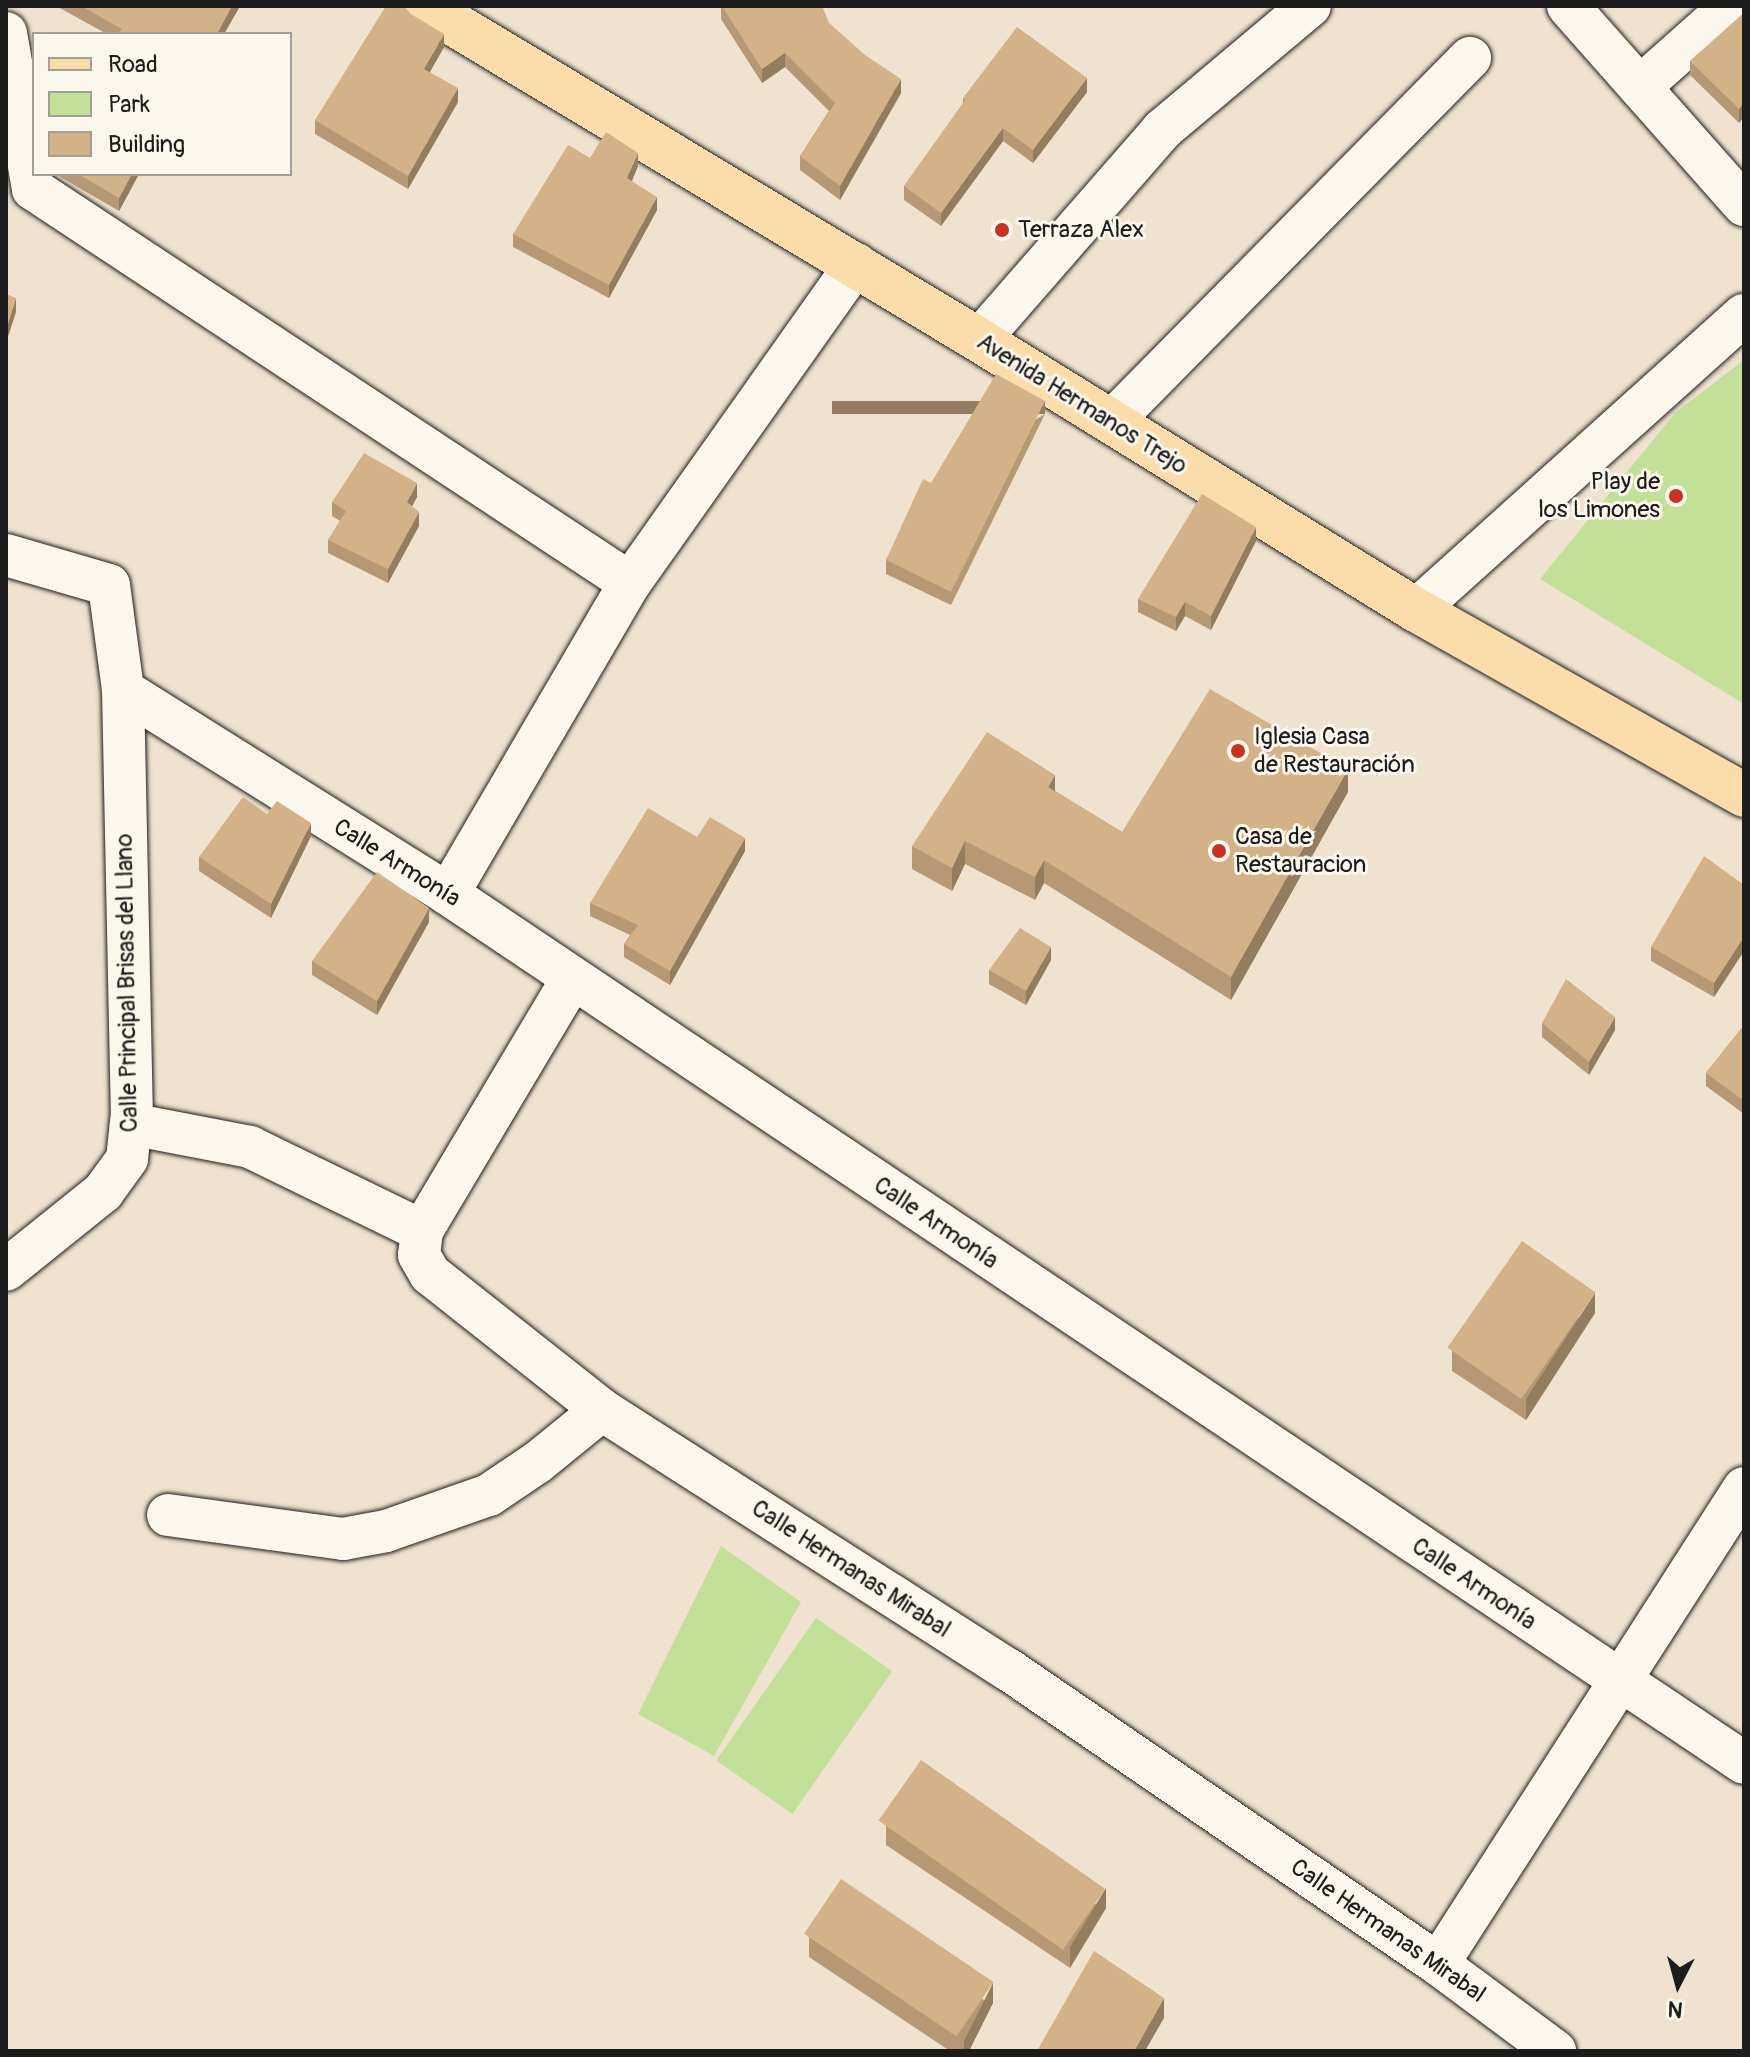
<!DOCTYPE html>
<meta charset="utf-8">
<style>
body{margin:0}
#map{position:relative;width:1750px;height:2057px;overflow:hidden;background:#efe2ce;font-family:Pangolin,sans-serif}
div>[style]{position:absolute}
.green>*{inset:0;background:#c2e098;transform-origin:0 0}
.roads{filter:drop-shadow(0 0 2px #1c1c1c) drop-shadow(0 0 2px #1c1c1c)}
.minor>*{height:42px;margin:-21px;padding:0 21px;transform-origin:21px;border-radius:21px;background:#fbf7ec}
.primary>*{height:44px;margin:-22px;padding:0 22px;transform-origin:22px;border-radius:22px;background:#faddab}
.wall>*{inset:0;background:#b69974}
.shaded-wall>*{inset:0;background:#947d5e;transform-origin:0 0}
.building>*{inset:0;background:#d4b287;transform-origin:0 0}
.dots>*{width:22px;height:22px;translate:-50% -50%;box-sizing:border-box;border:4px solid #fbf7ec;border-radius:50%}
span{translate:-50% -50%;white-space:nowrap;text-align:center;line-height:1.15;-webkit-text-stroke:6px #fbf7ec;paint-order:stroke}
.poi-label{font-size:24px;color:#1c1c1c}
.left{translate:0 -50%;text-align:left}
.right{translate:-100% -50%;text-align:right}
.street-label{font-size:24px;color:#1c1c1c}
.frame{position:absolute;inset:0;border:8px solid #1c1c1c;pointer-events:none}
.legend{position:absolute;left:32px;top:32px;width:260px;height:144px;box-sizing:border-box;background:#fbf7ec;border:2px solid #a29f99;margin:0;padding:10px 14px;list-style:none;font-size:24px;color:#1c1c1c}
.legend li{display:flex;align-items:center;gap:16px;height:40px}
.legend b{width:40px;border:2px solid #a29f99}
.north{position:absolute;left:1638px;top:1945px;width:80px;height:80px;-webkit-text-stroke:6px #fbf7ec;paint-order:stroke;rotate:186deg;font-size:22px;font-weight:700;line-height:32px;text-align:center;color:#1c1c1c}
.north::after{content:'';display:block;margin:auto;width:28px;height:36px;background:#1c1c1c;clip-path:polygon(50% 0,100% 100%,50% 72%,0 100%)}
</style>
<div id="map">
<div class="green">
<i style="clip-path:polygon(1744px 360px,1744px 704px,1540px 579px,1675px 413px)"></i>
<i style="clip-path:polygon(721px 1546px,801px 1602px,714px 1756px,638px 1714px)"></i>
<i style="left:816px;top:1618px;width:93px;height:174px;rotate:35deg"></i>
</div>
<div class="roads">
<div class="minor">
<i style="left:1568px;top:6px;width:266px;rotate:48.5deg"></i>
<i style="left:6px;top:33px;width:158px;rotate:80.2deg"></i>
<i style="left:33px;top:189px;width:715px;rotate:33.42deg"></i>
<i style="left:1640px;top:87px;width:122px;rotate:-41.7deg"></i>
<i style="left:979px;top:340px;width:279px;rotate:-48.9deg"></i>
<i style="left:1162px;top:130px;width:193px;rotate:-40deg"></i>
<i style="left:1112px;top:421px;width:510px;rotate:-45.4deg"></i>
<i style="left:6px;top:555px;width:107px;rotate:16.2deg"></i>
<i style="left:109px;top:585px;width:106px;rotate:82.4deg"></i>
<i style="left:123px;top:690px;width:423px;rotate:88.8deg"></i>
<i style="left:132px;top:1113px;width:46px;rotate:96.2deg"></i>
<i style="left:127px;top:1159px;width:41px;rotate:126deg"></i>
<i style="left:103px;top:1192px;width:124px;rotate:141.2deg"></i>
<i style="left:1416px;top:610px;width:441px;rotate:-42deg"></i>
<i style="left:123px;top:690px;width:384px;rotate:32.1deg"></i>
<i style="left:448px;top:894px;width:1560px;rotate:33.84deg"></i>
<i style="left:448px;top:894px;width:360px;rotate:-59.7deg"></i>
<i style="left:630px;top:583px;width:391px;rotate:-54.7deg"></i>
<i style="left:572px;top:979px;width:293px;rotate:120.8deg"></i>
<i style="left:422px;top:1231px;width:24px;rotate:97deg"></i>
<i style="left:419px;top:1255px;width:22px;rotate:60deg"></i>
<i style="left:430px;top:1274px;width:219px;rotate:38.3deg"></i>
<i style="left:602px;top:1410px;width:483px;rotate:32.6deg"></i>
<i style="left:1009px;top:1670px;width:520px;rotate:34.42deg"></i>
<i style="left:1438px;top:1964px;width:146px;rotate:36.6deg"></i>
<i style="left:131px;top:1124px;width:121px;rotate:10.9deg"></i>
<i style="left:250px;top:1147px;width:191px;rotate:26deg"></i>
<i style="left:168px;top:1515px;width:177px;rotate:7.8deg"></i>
<i style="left:343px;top:1539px;width:44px;rotate:-10.5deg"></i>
<i style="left:386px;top:1531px;width:109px;rotate:-19.3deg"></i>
<i style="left:489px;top:1495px;width:59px;rotate:-34deg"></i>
<i style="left:538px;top:1462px;width:82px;rotate:-39.1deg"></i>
<i style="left:1438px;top:1964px;width:566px;rotate:-57.26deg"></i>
</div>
<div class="primary">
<i style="left:424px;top:6px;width:648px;rotate:31.04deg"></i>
<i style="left:979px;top:340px;width:514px;rotate:31.71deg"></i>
<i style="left:1416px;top:610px;width:377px;rotate:29.4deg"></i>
</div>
</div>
<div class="wall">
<i style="clip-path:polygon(56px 6px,240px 6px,224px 34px,107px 34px)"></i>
<i style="clip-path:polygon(721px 6px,829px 23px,901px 93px,840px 200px,800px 170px,800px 156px,829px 111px,785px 67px,762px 83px,721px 19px)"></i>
<i style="clip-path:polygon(1744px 13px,1744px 116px,1739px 123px,1690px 75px,1690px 61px)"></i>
<i style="clip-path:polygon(444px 47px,430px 72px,458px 102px,408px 189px,315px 134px,315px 120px)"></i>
<i style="clip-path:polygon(1087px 92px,1033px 163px,1003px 141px,941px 226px,904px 200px,904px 186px,963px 104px,963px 98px)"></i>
<i style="clip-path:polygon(590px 158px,638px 166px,632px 181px,657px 210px,609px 298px,513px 247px,513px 234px)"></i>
<i style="clip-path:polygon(55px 174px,139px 174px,119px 211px)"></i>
<i style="clip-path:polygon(1045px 414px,951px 605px,886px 574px,886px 560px,931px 483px)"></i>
<i style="clip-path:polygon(417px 497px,412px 506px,419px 526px,388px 583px,328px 553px,328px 540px,340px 521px,332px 516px,332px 502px)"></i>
<i style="clip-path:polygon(1256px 541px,1211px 630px,1185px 616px,1176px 631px,1138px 612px,1138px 599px)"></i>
<i style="clip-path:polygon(1055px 791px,1122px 832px,1348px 792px,1231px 1000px,1044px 883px,1035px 900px,965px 864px,952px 891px,912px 869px,912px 846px)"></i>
<i style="clip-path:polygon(267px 814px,311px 836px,271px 918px,199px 871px,199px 857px)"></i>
<i style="clip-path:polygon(697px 837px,745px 851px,670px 985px,624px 957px,624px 944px,630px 935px,590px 916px,590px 903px)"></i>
<i style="clip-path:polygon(1744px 885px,1744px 951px,1714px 997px,1651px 961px,1651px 947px)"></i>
<i style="clip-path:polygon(429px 922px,377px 1015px,312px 975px,312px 961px)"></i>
<i style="clip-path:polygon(1051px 960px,1026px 1005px,989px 984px,989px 970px)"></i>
<i style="clip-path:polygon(1542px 1023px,1615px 1030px,1589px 1075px,1542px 1037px)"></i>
<i style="clip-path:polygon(1744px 1025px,1744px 1114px,1706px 1086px,1706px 1073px)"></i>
<i style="clip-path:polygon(1595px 1313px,1526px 1420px,1452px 1371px,1452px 1351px)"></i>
<i style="clip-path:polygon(886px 1825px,1106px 1908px,1070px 1968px,886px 1845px)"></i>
<i style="clip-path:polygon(809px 1937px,993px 2003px,969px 2051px,950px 2051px,809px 1957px)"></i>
</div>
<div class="shaded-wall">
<i style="clip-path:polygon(232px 6px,240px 6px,224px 34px,217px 34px)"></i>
<i style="clip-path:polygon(444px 34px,444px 47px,424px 82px,424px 69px)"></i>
<i style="clip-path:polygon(785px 53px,785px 67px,762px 83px,762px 69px)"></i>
<i style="clip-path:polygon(1087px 78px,1087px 92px,1033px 163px,1033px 150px)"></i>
<i style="clip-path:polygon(901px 79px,901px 93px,840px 200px,840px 186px)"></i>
<i style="clip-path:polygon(458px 88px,458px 102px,408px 189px,408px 176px)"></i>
<i style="clip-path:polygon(1744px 103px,1744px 116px,1739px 123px,1739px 109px)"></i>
<i style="clip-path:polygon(1003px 128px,1003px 141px,941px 226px,941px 213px)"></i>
<i style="clip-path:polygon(638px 153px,638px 166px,627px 192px,627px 178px)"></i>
<i style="clip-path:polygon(132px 174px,139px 174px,119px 211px,119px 198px)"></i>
<i style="clip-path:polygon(657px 197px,657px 210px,609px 298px,609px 285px)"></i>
<i style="clip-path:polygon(16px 298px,16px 312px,6px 343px,6px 330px)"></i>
<i style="left:1045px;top:401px;width:13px;height:213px;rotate:90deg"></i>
<i style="clip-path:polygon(417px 483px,417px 497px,407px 516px,407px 502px)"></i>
<i style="clip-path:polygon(419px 512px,419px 526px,388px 583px,388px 569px)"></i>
<i style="clip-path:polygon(1256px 527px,1256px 541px,1211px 630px,1211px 616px)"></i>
<i style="clip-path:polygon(1185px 602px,1185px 616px,1176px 631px,1176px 617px)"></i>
<i style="clip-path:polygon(1348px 769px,1348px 792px,1231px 1000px,1231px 977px)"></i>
<i style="clip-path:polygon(1055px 775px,1055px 798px,1048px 787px)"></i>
<i style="clip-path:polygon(311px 823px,311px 836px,271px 918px,271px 904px)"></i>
<i style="clip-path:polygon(745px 838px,745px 851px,670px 985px,670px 971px)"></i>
<i style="clip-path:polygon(965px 841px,965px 864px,952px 891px,952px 868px)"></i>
<i style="clip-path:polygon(1044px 860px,1044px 883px,1035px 900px,1035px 877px)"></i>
<i style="clip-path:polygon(429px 908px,429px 922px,377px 1015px,377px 1001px)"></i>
<i style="clip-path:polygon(1744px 937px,1744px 951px,1714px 997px,1714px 983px)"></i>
<i style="clip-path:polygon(1051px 947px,1051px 960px,1026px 1005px,1026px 991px)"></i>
<i style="clip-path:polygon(1615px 1017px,1615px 1030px,1589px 1075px,1589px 1062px)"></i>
<i style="clip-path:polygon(1595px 1293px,1595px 1313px,1526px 1420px,1526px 1399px)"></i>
<i style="clip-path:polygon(1106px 1888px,1106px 1908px,1070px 1968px,1070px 1947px)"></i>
<i style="clip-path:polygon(993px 1983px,993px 2003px,969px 2051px,964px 2051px,964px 2041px)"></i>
<i style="clip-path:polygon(1164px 1998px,1164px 2018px,1145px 2051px,1134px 2051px)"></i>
</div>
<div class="building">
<i style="clip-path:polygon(81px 6px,232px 6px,217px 34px,118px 34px,122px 29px)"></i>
<i style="clip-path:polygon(386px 6px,404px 6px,411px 14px,444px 34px,424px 69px,458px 88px,408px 176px,315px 120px)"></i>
<i style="clip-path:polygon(722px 6px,822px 6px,829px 23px,865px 55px,901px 79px,840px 186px,800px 156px,835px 103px,785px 53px,762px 69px)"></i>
<i style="clip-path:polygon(1744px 13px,1744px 103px,1739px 109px,1690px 61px)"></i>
<i style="clip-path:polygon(1017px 27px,1087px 78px,1033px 150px,1003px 128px,941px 213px,904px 186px,965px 100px,963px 98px)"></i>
<i style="clip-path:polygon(606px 132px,638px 153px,627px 178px,657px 197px,609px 285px,513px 234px,568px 145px,590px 158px)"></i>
<i style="clip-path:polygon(78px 174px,132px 174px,119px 198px)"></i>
<i style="clip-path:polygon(6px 294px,16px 298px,6px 330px)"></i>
<i style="clip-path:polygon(996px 374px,1045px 401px,951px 592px,886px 560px,923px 479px,931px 483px)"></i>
<i style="clip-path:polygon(364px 453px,417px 483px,407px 502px,419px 512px,388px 569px,328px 540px,346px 511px,332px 502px)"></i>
<i style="clip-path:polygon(1202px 494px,1256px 527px,1211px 616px,1185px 602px,1176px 617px,1138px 599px)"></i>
<i style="clip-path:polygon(1210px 689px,1348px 769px,1231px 977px,1044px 860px,1035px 877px,965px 841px,952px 868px,912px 846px,987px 732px,1055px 775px,1048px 787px,1122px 832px)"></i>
<i style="clip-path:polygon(243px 797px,267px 814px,277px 801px,311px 823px,271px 904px,199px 857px)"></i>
<i style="clip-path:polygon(648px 808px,697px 837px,710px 817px,745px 838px,670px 971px,624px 944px,638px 925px,590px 903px)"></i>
<i style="clip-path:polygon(1704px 856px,1744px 885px,1744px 937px,1714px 983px,1651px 947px)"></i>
<i style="clip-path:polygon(377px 872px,429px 908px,377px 1001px,312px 961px)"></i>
<i style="clip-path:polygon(1020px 928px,1051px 947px,1026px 991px,989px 970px)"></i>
<i style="clip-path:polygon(1566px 979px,1615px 1017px,1589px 1062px,1542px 1023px)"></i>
<i style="clip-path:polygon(1744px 1025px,1744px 1101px,1706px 1073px)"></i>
<i style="left:1522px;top:1241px;width:90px;height:130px;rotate:35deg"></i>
<i style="left:921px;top:1760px;width:225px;height:74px;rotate:35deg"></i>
<i style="left:841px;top:1879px;width:184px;height:66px;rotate:34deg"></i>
<i style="clip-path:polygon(1094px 1951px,1164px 1998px,1134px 2051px,1037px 2051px)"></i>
</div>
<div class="dots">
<i style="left:1002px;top:230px;background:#c8321e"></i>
<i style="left:1676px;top:496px;background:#c8321e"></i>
<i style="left:1238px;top:751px;background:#c8321e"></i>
<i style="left:1219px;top:851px;background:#c8321e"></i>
</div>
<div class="poi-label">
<span class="left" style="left:1018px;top:230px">Terraza Alex</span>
<span class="right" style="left:1660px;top:496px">Play de<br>los Limones</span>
<span class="left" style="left:1254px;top:751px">Iglesia Casa<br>de Restauración</span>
<span class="left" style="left:1235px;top:851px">Casa de<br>Restauracion</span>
</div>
<div class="street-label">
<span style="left:1082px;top:404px;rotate:32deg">Avenida Hermanos Trejo</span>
<span style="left:397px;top:863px;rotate:32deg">Calle Armonía</span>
<span style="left:127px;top:983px;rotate:-91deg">Calle Principal Brisas del Llano</span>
<span style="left:936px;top:1223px;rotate:34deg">Calle Armonía</span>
<span style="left:851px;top:1569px;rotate:33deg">Calle Hermanas Mirabal</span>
<span style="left:1474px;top:1584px;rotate:34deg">Calle Armonía</span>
<span style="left:1388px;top:1931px;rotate:35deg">Calle Hermanas Mirabal</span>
</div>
<div class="frame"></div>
<ul class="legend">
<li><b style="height:10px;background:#faddab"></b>Road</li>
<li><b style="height:22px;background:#c2e098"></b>Park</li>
<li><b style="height:22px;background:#d4b287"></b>Building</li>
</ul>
<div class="north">N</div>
</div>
